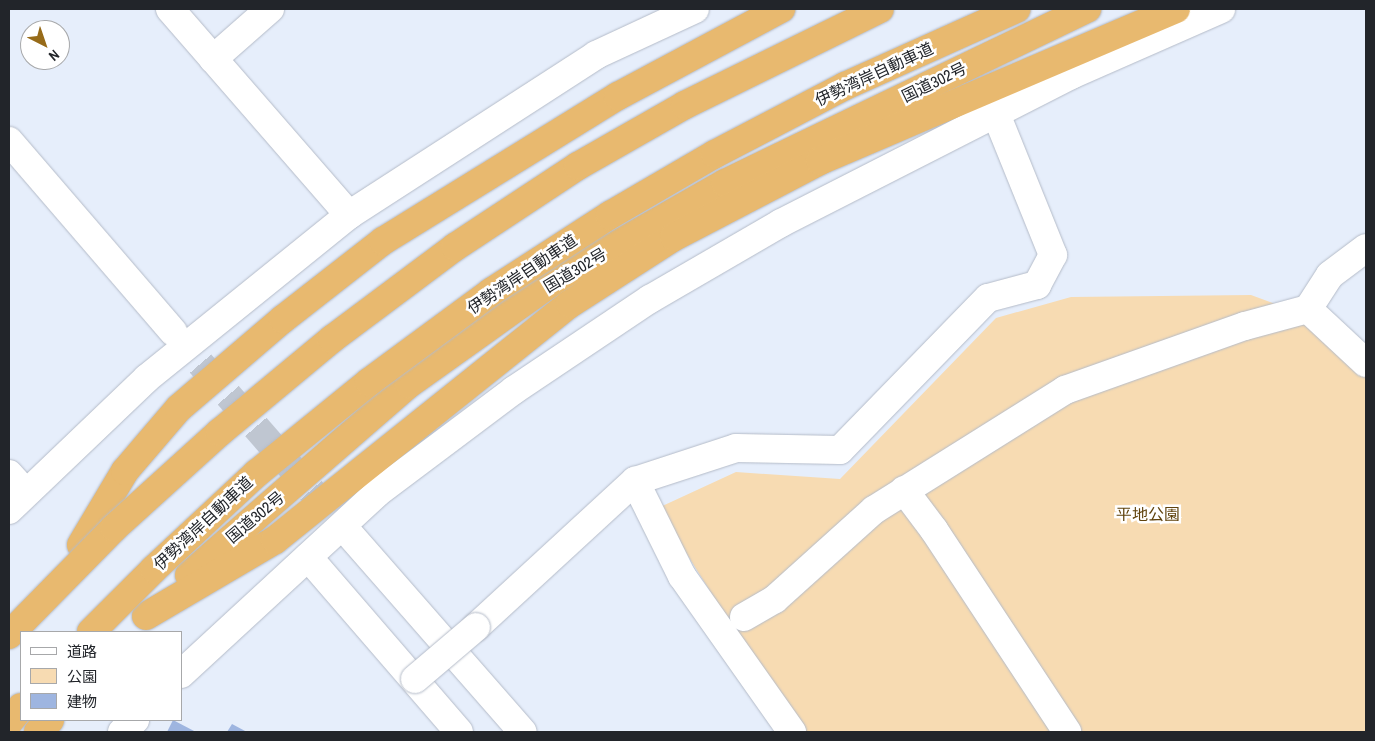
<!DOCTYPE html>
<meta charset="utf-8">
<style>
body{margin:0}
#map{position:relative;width:1375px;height:741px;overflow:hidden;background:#e6eefb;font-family:"Archivo Narrow","Noto Sans JP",sans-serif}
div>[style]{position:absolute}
.green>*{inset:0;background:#f7dbb2}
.building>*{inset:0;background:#9eb5e0}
.minor-tunnel>*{height:28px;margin-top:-14px;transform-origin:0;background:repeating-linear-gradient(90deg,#bfc6d1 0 28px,transparent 0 42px)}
.roads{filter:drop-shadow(0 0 1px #b4bbc8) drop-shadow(0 0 1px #b4bbc8)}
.minor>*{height:28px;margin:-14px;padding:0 14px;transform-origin:14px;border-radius:14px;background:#fff}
.highway>*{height:28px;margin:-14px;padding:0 14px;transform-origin:14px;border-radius:14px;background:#e8b96f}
.bridges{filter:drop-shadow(0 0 1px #b4bbc8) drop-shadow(0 0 1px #b4bbc8)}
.minor-bridge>*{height:28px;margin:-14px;padding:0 14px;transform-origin:14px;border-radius:14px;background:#fff}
.highway-bridge>*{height:28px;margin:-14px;padding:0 14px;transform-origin:14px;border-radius:14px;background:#e8b96f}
span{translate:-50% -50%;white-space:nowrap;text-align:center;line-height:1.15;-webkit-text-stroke:5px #fff;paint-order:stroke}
.street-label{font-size:16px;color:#22252a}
.park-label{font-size:16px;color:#60430d}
.frame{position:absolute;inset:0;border:10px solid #22252a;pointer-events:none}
.legend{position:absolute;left:20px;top:631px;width:162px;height:90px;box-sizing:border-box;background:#fff;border:1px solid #a7a8aa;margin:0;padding:6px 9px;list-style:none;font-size:15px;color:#22252a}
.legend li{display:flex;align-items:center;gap:10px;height:25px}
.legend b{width:25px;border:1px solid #a7a8aa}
.north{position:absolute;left:20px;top:20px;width:50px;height:50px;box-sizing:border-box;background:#fff;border:1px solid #a7a8aa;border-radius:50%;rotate:139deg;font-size:14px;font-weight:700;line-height:20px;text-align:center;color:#22252a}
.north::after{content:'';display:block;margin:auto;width:18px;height:22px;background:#976b19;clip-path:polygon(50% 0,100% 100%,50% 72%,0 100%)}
</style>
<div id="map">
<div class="green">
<i style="clip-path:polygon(1251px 295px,1314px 318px,1366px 362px,1366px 732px,806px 732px,770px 687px,658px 508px,736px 472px,840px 479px,996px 318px,1071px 297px)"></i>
</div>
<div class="building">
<i style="clip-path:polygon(173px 720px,196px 732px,167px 732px)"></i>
<i style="clip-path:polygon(232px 724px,247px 732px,227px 732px)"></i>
</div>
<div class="minor-tunnel">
<i style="left:173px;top:332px;width:272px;rotate:48.9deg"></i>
</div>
<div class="roads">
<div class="minor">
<i style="left:170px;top:9px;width:273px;rotate:49deg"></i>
<i style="left:213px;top:59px;width:76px;rotate:-41.3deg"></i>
<i style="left:9px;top:141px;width:252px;rotate:49.3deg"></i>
<i style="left:1308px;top:309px;width:79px;rotate:43deg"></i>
<i style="left:9px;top:474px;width:24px;rotate:48deg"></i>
<i style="left:635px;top:481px;width:106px;rotate:63.7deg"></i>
<i style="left:682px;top:576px;width:191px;rotate:54.8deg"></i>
<i style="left:904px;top:490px;width:50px;rotate:53.1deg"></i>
<i style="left:934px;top:530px;width:242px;rotate:56.6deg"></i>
<i style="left:9px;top:510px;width:191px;rotate:-43.7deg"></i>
<i style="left:147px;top:378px;width:260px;rotate:-38.9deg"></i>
<i style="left:349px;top:215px;width:294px;rotate:-32.9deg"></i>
<i style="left:596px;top:55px;width:109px;rotate:-24.9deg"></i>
<i style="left:352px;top:537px;width:259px;rotate:48.8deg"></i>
<i style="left:308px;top:557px;width:231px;rotate:49.2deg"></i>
<i style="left:744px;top:617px;width:36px;rotate:-30deg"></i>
<i style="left:775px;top:599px;width:133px;rotate:-42deg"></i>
<i style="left:874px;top:510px;width:226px;rotate:-32.1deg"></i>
<i style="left:1065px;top:390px;width:191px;rotate:-19.6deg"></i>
<i style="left:1245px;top:326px;width:65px;rotate:-15.1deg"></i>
<i style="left:1308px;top:309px;width:40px;rotate:-57.1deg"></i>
<i style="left:1330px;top:275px;width:45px;rotate:-36.9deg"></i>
<i style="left:476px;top:627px;width:216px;rotate:-42.6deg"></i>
<i style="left:635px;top:481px;width:106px;rotate:-18.1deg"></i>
<i style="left:736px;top:448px;width:104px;rotate:1.1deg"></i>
<i style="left:840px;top:450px;width:212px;rotate:-45.8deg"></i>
<i style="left:988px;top:298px;width:51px;rotate:-14.9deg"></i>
<i style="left:1037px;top:285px;width:34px;rotate:-62deg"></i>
<i style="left:1053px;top:255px;width:152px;rotate:-112deg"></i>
<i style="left:181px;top:674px;width:267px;rotate:-42.7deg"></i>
<i style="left:377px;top:493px;width:171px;rotate:-36.9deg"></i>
<i style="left:514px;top:390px;width:164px;rotate:-33.8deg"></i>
<i style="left:650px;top:299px;width:151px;rotate:-30.1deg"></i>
<i style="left:781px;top:223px;width:326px;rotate:-27deg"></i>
<i style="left:1071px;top:75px;width:164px;rotate:-23.7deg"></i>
<i style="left:122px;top:732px;width:18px;rotate:-43deg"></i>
</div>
<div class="highway">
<i style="left:81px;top:545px;width:86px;rotate:-59.3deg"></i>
<i style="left:125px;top:471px;width:83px;rotate:-49.4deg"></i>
<i style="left:179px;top:408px;width:137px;rotate:-40.6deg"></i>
<i style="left:283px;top:319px;width:127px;rotate:-38deg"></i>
<i style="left:383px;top:241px;width:276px;rotate:-31.7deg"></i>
<i style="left:618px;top:96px;width:185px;rotate:-28.1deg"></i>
<i style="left:189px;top:575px;width:291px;rotate:-41deg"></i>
<i style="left:409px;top:384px;width:181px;rotate:-35.5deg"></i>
<i style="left:556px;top:279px;width:194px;rotate:-29.6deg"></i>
<i style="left:725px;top:183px;width:402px;rotate:-25.7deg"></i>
<i style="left:146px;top:616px;width:150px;rotate:-30.5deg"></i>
<i style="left:275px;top:540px;width:378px;rotate:-38.7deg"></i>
<i style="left:570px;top:304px;width:124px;rotate:-32.8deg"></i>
<i style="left:674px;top:237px;width:165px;rotate:-27.5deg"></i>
<i style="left:820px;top:161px;width:387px;rotate:-23.1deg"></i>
<i style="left:9px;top:722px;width:19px;rotate:-51deg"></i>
<i style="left:38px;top:732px;width:17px;rotate:-45deg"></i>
</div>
</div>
<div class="bridges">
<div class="minor-bridge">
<i style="left:415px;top:679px;width:80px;rotate:-40.4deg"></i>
</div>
<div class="highway-bridge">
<i style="left:91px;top:632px;width:89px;rotate:-45deg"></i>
<i style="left:154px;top:569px;width:141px;rotate:-43deg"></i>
<i style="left:257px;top:473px;width:144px;rotate:-39.1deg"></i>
<i style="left:369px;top:382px;width:152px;rotate:-36.4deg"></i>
<i style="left:491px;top:292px;width:142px;rotate:-32.9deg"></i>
<i style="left:610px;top:215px;width:121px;rotate:-30.2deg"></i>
<i style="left:715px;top:154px;width:147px;rotate:-27.6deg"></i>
<i style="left:845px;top:86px;width:188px;rotate:-24.2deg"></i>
<i style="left:9px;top:635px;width:150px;rotate:-45.5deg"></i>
<i style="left:114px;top:528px;width:143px;rotate:-42.2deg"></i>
<i style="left:220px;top:432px;width:146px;rotate:-39.7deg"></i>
<i style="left:332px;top:339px;width:154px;rotate:-36.8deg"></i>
<i style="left:455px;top:247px;width:147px;rotate:-33.4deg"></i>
<i style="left:578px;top:166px;width:123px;rotate:-29.7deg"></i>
<i style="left:685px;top:105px;width:217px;rotate:-26.2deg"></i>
</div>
</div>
<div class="street-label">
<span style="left:874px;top:74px;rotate:-25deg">伊勢湾岸自動車道</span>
<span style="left:934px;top:82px;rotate:-26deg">国道302号</span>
<span style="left:575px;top:270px;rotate:-31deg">国道302号</span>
<span style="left:522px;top:274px;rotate:-34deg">伊勢湾岸自動車道</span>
<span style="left:255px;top:517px;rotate:-40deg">国道302号</span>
<span style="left:203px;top:523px;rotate:-43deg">伊勢湾岸自動車道</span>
</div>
<div class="park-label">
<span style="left:1148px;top:514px">平地公園</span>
</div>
<div class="frame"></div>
<ul class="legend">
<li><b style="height:6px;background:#fff"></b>道路</li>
<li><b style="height:14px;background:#f7dbb2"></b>公園</li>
<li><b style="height:14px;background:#9eb5e0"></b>建物</li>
</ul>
<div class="north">N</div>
</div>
